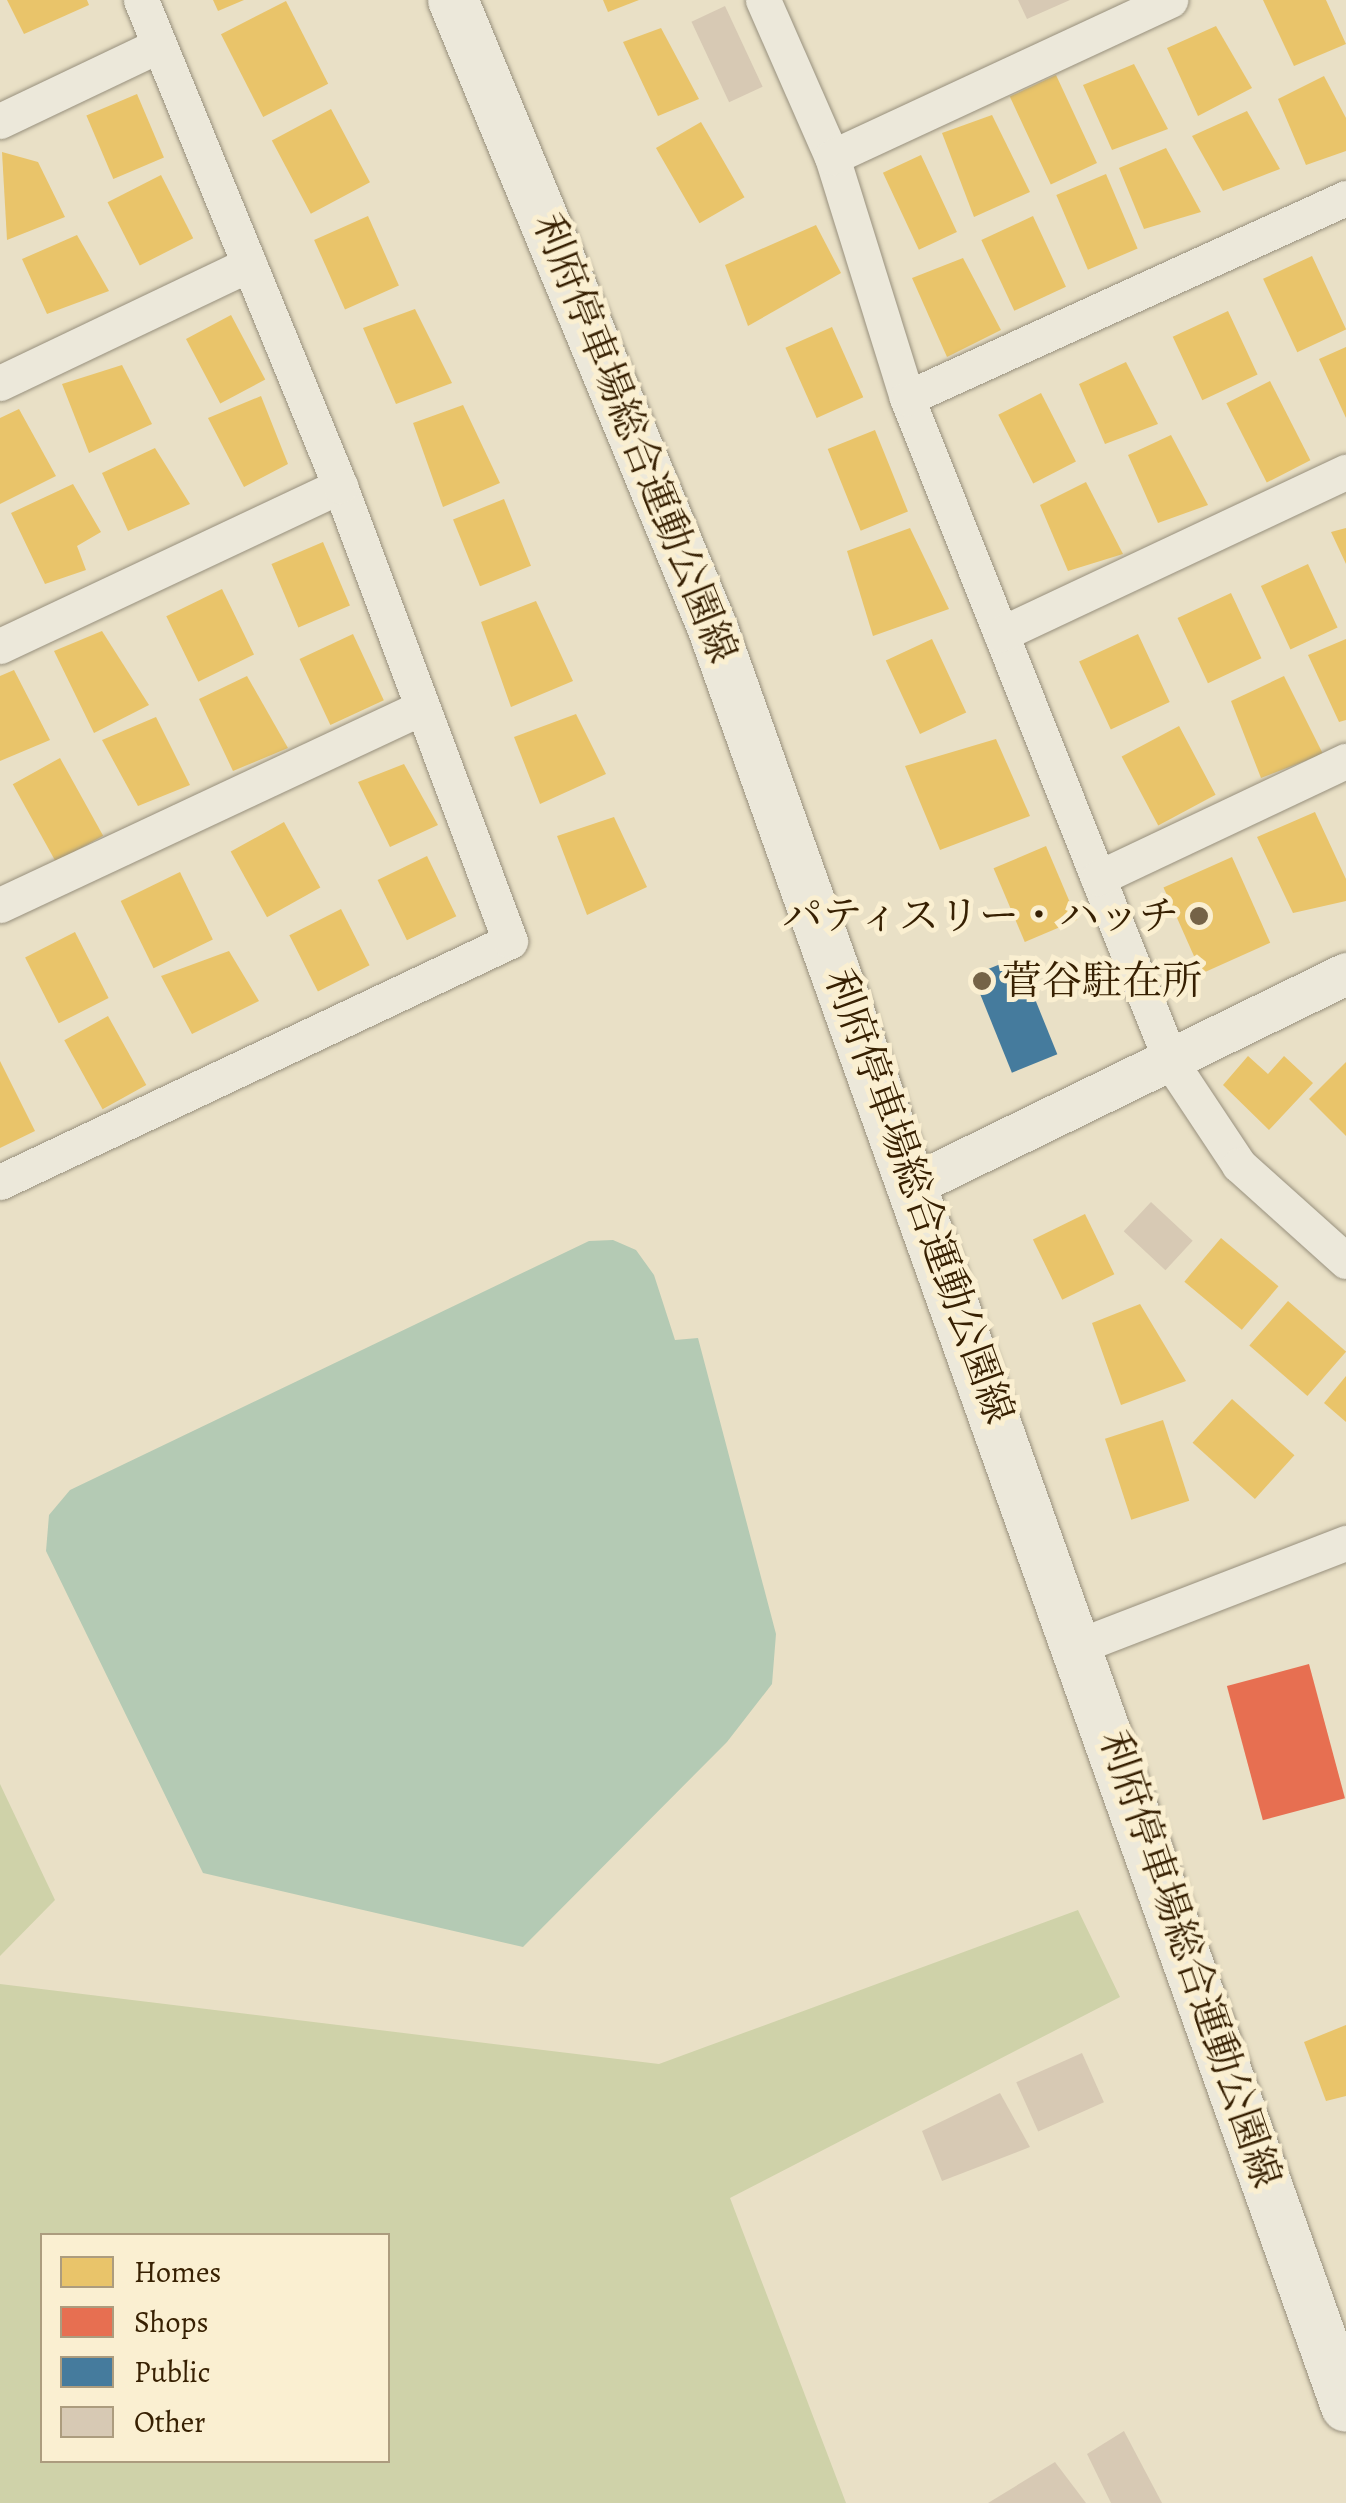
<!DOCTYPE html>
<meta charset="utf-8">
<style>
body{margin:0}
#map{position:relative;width:1346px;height:2503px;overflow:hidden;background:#e9e0c6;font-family:Alegreya,"Noto Serif JP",serif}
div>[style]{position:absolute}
.green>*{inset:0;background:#cfd2a9}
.water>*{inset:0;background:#b4cab4}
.homes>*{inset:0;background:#e9c46a;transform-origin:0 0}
.shops>*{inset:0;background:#e76f51;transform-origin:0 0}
.public>*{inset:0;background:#457b9d;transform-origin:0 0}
.building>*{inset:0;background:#d7c9b4;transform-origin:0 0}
.roads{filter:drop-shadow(0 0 2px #98907d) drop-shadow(0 0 2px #98907d)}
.minor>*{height:35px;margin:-17.5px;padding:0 17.5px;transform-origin:17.5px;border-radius:17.5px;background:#ece8da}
.tertiary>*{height:42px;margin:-21px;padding:0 21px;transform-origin:21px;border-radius:21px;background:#ece8da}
.secondary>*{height:50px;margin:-25px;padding:0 25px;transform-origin:25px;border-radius:25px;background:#ece8da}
.dots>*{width:28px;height:28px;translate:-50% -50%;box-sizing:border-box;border:5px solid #faefd1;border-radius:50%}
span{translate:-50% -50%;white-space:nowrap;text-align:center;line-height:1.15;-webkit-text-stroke:10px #faefd1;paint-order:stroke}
.street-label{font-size:40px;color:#372002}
.poi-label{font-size:40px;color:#372002}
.right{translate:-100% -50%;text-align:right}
.left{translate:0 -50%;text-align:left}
.legend{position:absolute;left:40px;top:2233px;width:350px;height:230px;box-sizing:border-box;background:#faefd1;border:2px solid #ac9c7e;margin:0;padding:12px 18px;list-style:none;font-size:30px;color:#372002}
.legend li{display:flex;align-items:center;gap:20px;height:50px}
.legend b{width:50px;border:2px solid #ac9c7e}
</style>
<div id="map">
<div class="green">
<i style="clip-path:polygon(0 1784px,55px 1900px,0 1956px)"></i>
<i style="clip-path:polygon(evenodd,1078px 1910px,1120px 1997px,730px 2198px,846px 2503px,0 2503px,0 1984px,659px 2064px,1078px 1910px,42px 2236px,388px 2236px,388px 2460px,42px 2460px,42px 2236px)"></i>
</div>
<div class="water">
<i style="clip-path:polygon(613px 1240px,636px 1250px,654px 1275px,675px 1340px,698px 1338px,776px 1634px,772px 1684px,727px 1742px,523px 1947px,203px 1873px,46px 1551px,49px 1515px,70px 1490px,589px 1241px)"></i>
</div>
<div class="homes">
<i style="clip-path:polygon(7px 0,87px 0,89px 5px,24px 34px)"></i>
<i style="clip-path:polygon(213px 0,244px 0,218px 11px)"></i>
<i style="clip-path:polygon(603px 0,639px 0,608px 12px)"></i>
<i style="clip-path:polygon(1263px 0,1326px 0,1346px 44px,1294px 66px)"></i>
<i style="left:286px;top:1px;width:93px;height:73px;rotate:63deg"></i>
<i style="clip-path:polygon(1216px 26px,1252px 88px,1198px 116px,1167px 48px)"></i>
<i style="clip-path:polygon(661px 28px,699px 99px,658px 116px,623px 42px)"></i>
<i style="clip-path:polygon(1134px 64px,1168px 129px,1112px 150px,1083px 85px)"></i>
<i style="left:1056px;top:75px;width:97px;height:51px;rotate:65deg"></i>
<i style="clip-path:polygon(1324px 76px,1346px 118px,1346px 151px,1306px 165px,1278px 99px)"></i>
<i style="left:137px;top:94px;width:69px;height:55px;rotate:67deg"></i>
<i style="left:331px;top:109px;width:83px;height:67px;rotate:62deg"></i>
<i style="clip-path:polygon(1247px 111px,1280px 169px,1223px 191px,1192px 136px)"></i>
<i style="clip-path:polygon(992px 115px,1030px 192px,974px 217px,942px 133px)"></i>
<i style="left:701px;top:122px;width:87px;height:52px;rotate:60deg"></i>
<i style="clip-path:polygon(1166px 148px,1201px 212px,1144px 229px,1119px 168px)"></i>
<i style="clip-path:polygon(2px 152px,38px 162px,65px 217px,7px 240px)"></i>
<i style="left:921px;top:155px;width:85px;height:42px;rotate:65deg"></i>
<i style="left:1106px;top:174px;width:81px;height:54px;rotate:67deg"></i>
<i style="left:161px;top:175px;width:71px;height:60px;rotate:63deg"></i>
<i style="left:368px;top:216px;width:76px;height:59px;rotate:66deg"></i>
<i style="left:1033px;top:216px;width:78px;height:57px;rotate:65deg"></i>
<i style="clip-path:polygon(816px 225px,841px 273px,748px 326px,725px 265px)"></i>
<i style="clip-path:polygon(77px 235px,109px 291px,47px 314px,22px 259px)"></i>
<i style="left:1312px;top:256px;width:81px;height:54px;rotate:65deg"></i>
<i style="clip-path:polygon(963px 258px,1001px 330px,947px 357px,912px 278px)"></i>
<i style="clip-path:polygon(415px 309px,452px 383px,396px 404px,363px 328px)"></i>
<i style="left:1228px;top:311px;width:70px;height:61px;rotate:65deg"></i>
<i style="left:231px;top:315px;width:73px;height:51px;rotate:62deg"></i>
<i style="left:832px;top:327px;width:77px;height:51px;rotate:66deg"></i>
<i style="clip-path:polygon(1346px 347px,1346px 418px,1319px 359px)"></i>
<i style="clip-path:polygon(1126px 362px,1158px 424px,1105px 444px,1079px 384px)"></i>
<i style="clip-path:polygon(122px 365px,152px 424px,89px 453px,62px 384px)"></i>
<i style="left:1270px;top:381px;width:89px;height:49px;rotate:63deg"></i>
<i style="left:1041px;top:393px;width:77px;height:48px;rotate:63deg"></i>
<i style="clip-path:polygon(261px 396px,288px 464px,244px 487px,208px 418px)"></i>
<i style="clip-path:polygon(463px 405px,500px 483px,443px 507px,413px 423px)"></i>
<i style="clip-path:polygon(19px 409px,56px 476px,0 504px,0 418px)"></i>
<i style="left:875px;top:430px;width:88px;height:51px;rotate:68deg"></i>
<i style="clip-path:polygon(1171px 435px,1208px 505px,1158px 523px,1128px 455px)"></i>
<i style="clip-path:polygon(155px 448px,190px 504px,128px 531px,102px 473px)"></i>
<i style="clip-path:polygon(1086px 482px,1123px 554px,1068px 571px,1040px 505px)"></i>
<i style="clip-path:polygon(73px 484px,101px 532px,77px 546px,86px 570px,45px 584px,11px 513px)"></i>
<i style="left:504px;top:499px;width:72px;height:55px;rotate:68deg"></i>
<i style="clip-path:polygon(910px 528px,949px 609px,873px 636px,847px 551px)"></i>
<i style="clip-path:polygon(1346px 528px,1346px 564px,1331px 532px)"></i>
<i style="left:323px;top:542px;width:69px;height:56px;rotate:67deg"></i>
<i style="left:1308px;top:564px;width:70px;height:52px;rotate:65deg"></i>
<i style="left:222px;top:589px;width:73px;height:62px;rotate:64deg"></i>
<i style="left:1231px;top:593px;width:72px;height:59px;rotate:65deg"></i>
<i style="clip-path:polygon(536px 601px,573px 681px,511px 707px,481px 622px)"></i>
<i style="clip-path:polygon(102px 631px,149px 705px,94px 733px,54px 651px)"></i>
<i style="left:353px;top:634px;width:73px;height:59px;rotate:65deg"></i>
<i style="left:1138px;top:634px;width:75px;height:65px;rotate:65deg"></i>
<i style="left:932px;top:639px;width:81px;height:51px;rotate:65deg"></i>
<i style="clip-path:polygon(1346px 639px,1346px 720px,1339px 722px,1308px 655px)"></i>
<i style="clip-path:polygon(14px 670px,50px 740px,0 761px,0 676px)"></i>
<i style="clip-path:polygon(247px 676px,288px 748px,233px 771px,199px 699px)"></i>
<i style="clip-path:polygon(1284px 676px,1323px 754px,1261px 778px,1231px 701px)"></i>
<i style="clip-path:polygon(576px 714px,606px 774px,540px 804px,514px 737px)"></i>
<i style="clip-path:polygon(156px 717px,190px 785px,138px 806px,102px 740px)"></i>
<i style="left:1179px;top:726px;width:78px;height:65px;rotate:62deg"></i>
<i style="clip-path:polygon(996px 739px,1030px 816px,940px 850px,905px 766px)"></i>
<i style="left:60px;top:758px;width:89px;height:54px;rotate:61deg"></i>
<i style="clip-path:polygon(404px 764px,438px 825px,390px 847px,358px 782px)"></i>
<i style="clip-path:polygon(1315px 812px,1346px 879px,1346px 901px,1293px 913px,1257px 837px)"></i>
<i style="clip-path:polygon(614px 817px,647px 887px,587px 915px,557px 836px)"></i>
<i style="left:284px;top:822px;width:75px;height:61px;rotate:61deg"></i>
<i style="left:1046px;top:846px;width:80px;height:57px;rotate:67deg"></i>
<i style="left:427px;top:856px;width:67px;height:55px;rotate:64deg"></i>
<i style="left:1232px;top:857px;width:94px;height:75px;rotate:66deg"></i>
<i style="left:180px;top:872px;width:75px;height:66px;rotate:64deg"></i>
<i style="left:341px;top:909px;width:63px;height:58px;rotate:63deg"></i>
<i style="left:75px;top:932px;width:74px;height:56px;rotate:63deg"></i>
<i style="clip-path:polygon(229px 951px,259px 1001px,192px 1034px,161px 976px)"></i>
<i style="left:108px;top:1016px;width:79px;height:50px;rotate:61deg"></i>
<i style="clip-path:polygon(1248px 1056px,1268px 1074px,1284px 1056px,1313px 1083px,1269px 1130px,1223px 1085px)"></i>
<i style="clip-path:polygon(0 1061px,35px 1131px,0 1148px)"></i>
<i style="clip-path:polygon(1346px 1062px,1346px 1136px,1309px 1099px)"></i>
<i style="left:1085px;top:1214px;width:67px;height:58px;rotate:64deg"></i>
<i style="left:1221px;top:1238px;width:75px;height:57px;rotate:40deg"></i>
<i style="left:1288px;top:1301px;width:77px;height:59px;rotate:41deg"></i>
<i style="clip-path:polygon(1140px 1304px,1186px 1381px,1121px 1405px,1092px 1323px)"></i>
<i style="clip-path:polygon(1346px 1376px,1346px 1422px,1324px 1403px)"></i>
<i style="left:1232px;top:1399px;width:84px;height:59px;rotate:42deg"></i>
<i style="left:1163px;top:1420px;width:85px;height:61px;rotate:72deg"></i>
<i style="clip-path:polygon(1346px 2025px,1346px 2096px,1326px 2101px,1304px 2042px)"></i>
</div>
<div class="shops">
<i style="left:1309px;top:1664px;width:139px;height:85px;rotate:75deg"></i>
</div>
<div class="public">
<i style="left:1018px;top:957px;width:105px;height:49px;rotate:68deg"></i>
</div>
<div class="building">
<i style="clip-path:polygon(1018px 0,1070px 0,1027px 19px)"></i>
<i style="left:725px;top:6px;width:89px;height:37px;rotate:65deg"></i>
<i style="left:1151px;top:1202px;width:57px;height:40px;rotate:43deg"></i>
<i style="left:1082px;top:2053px;width:54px;height:72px;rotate:66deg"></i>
<i style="clip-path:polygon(1000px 2093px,1030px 2147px,942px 2181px,922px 2131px)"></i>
<i style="clip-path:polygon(1124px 2431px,1162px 2503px,1111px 2503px,1087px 2454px)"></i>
<i style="clip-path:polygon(1055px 2462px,1086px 2503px,988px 2503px)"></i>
</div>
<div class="roads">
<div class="minor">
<i style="left:763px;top:0;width:171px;rotate:66.3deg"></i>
<i style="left:832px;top:157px;width:252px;rotate:72.7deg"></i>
<i style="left:907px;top:398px;width:717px;rotate:68.3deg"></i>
<i style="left:1172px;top:1064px;width:121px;rotate:56.4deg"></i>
<i style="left:1239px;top:1165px;width:144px;rotate:41.9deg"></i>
<i style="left:0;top:121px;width:176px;rotate:-25.5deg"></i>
<i style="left:832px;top:157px;width:373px;rotate:-24.9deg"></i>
<i style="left:0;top:383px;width:276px;rotate:-25.5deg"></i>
<i style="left:907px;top:398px;width:482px;rotate:-24.5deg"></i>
<i style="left:1001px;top:634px;width:381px;rotate:-25.2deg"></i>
<i style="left:0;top:646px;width:376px;rotate:-25.2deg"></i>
<i style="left:1098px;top:878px;width:274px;rotate:-25.3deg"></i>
<i style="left:0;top:905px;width:465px;rotate:-25.1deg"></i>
<i style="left:0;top:1182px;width:564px;rotate:-25.29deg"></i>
<i style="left:510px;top:941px;width:486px;rotate:-110.5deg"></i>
<i style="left:340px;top:486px;width:525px;rotate:-112.27deg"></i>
<i style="left:1081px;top:1645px;width:284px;rotate:-21.1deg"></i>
</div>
<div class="tertiary">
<i style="left:916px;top:1184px;width:479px;rotate:-26deg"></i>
</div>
<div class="secondary">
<i style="left:453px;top:0;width:681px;rotate:67.54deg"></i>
<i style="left:713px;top:629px;width:1887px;rotate:70.4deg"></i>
</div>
</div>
<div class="dots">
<i style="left:1199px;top:916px;background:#756347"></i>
<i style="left:982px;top:981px;background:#756347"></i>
</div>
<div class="street-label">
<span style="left:635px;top:438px;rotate:68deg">利府停車場総合運動公園線</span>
<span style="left:919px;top:1196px;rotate:70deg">利府停車場総合運動公園線</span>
<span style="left:1190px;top:1959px;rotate:71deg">利府停車場総合運動公園線</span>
</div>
<div class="poi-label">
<span class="right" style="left:1179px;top:916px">パティスリー・ハッチ</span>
<span class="left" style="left:1002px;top:981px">菅谷駐在所</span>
</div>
<ul class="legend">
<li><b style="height:28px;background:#e9c46a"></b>Homes</li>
<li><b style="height:28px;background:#e76f51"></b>Shops</li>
<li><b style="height:28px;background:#457b9d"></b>Public</li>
<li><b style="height:28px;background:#d7c9b4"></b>Other</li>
</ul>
</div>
